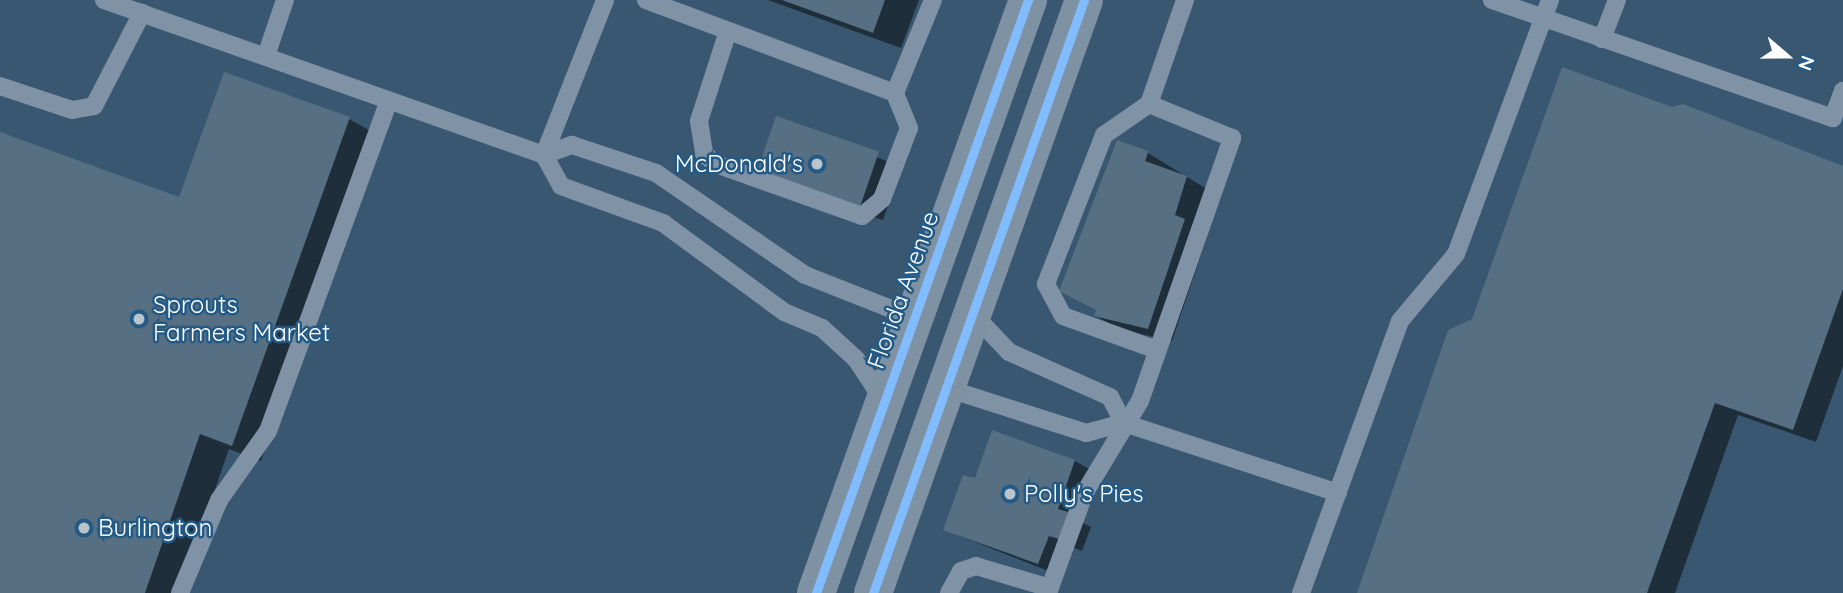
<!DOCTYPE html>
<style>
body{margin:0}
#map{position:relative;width:1843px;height:593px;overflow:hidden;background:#395770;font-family:Quicksand,sans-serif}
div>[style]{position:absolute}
.shadow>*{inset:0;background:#0007}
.building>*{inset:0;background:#576f82;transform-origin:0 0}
.service>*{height:18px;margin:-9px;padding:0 9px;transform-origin:9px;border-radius:9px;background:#8093a6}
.primary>*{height:38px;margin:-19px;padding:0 19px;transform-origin:19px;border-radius:19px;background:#7f92a3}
.cycleway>*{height:9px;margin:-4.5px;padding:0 4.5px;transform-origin:4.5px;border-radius:4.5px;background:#80bcff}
.dots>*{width:19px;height:19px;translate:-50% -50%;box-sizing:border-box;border:4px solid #235a86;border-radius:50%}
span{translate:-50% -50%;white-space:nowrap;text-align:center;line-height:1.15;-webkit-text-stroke:5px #235a86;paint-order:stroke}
.poi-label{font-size:24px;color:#fff}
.right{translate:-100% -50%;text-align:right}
.left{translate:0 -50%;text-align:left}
.street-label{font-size:24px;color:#fff}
.north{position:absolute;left:1752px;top:21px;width:70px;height:70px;-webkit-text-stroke:5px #235a86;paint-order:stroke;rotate:110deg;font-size:19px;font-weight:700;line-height:28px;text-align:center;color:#fff}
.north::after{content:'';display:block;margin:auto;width:24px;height:32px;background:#fff;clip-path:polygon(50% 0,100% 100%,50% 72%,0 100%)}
</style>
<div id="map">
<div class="shadow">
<i style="clip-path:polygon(768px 0,919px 0,901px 48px)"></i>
<i style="clip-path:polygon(777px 118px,902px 167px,883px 220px,780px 188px)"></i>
<i style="clip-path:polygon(349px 119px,378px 135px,261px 461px,229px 449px,179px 593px,0 593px,0 134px,180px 199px)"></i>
<i style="clip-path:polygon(1148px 153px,1210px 191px,1198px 228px,1208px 234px,1172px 341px,1119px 329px,1096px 316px)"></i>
<i style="clip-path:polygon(1843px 166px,1843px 366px,1816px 442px,1738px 415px,1675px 593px,1362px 593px)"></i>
<i style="clip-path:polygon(1075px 461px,1098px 474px,1081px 522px,1091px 527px,1082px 551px,1072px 547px,1061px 576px,945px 530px,976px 481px)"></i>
</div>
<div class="building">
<i style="clip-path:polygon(782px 0,885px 0,873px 33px)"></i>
<i style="clip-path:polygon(1562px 67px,1672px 107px,1683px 104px,1843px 166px,1843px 289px,1793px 430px,1715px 403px,1647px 593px,1357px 593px,1448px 330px,1472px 319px)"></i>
<i style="clip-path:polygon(224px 72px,350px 117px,232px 446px,200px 434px,145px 593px,0 593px,0 132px,179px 197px)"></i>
<i style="left:776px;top:116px;width:109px;height:63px;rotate:19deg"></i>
<i style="clip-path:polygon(1117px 140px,1148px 151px,1145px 161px,1187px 176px,1175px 215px,1185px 219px,1148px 329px,1094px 316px,1096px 310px,1059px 291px)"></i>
<i style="clip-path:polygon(992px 430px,1075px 460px,1058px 509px,1068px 512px,1059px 539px,1049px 536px,1038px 564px,943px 530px,963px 475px,975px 478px)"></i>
</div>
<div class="service">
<i style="left:104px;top:0;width:467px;rotate:19.4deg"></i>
<i style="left:544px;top:155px;width:30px;rotate:-20deg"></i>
<i style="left:572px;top:145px;width:89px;rotate:18.4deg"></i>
<i style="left:656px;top:173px;width:181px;rotate:34.4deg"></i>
<i style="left:805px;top:275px;width:117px;rotate:21.5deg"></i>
<i style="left:646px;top:0;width:266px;rotate:20.5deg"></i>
<i style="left:895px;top:93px;width:100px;rotate:-67.8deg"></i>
<i style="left:1492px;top:0;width:361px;rotate:19.1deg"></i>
<i style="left:1833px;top:118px;width:29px;rotate:-70deg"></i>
<i style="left:728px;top:31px;width:95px;rotate:107.9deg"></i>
<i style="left:699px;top:121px;width:33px;rotate:81deg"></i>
<i style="left:704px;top:154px;width:16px;rotate:40deg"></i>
<i style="left:716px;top:164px;width:155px;rotate:19.6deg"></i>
<i style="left:862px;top:216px;width:26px;rotate:-40deg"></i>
<i style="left:882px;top:199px;width:76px;rotate:-69.2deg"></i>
<i style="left:909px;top:128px;width:38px;rotate:-112deg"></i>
<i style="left:1602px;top:39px;width:42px;rotate:-69deg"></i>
<i style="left:266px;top:56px;width:59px;rotate:-71.3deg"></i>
<i style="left:0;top:86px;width:76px;rotate:18.4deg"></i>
<i style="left:72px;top:110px;width:22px;rotate:-10deg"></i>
<i style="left:94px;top:106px;width:105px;rotate:-62.7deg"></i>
<i style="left:1149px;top:104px;width:55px;rotate:145.4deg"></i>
<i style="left:1104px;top:135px;width:160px;rotate:111.3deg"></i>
<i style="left:1046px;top:284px;width:36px;rotate:62deg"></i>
<i style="left:1063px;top:316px;width:100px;rotate:19.9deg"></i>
<i style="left:544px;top:155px;width:35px;rotate:61deg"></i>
<i style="left:561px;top:186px;width:109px;rotate:19.9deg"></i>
<i style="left:663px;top:223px;width:150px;rotate:36.3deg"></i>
<i style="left:784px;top:312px;width:41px;rotate:22.8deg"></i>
<i style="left:822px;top:328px;width:46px;rotate:42.4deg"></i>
<i style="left:856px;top:359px;width:49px;rotate:56.6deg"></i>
<i style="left:544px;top:155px;width:167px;rotate:-68.5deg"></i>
<i style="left:973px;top:314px;width:52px;rotate:46.5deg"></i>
<i style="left:1009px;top:352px;width:111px;rotate:24deg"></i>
<i style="left:1110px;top:397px;width:30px;rotate:62deg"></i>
<i style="left:946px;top:388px;width:147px;rotate:17.8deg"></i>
<i style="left:1086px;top:433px;width:39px;rotate:-15deg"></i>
<i style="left:1124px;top:423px;width:225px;rotate:18.1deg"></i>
<i style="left:180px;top:593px;width:101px;rotate:-67.2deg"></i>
<i style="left:219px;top:500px;width:85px;rotate:-54.6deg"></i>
<i style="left:268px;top:431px;width:352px;rotate:-69.9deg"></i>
<i style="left:949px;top:593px;width:25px;rotate:-61deg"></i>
<i style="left:961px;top:571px;width:16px;rotate:-18deg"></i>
<i style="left:976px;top:566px;width:77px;rotate:16.6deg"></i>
<i style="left:1048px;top:593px;width:108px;rotate:-69.9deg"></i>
<i style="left:1085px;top:492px;width:106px;rotate:-58.9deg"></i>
<i style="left:1140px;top:401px;width:279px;rotate:-70.7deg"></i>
<i style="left:1232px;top:138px;width:90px;rotate:-157.7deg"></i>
<i style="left:1149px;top:104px;width:110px;rotate:-70.9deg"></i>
<i style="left:1301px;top:593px;width:289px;rotate:-70deg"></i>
<i style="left:1400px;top:321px;width:87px;rotate:-50.1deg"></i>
<i style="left:1456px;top:254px;width:271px;rotate:-69.7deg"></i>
</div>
<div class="primary">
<i style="left:816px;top:593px;width:630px;rotate:-70.33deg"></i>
<i style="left:873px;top:593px;width:629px;rotate:-70.41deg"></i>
</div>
<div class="cycleway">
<i style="left:816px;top:593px;width:630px;rotate:-70.33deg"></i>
<i style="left:873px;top:593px;width:629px;rotate:-70.41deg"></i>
</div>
<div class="dots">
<i style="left:817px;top:164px;background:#bac4cd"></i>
<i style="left:139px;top:319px;background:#bac4cd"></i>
<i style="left:1010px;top:494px;background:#bac4cd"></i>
<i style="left:84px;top:528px;background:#bac4cd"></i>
</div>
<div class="poi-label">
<span class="right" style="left:803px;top:164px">McDonald's</span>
<span class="left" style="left:153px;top:319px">Sprouts<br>Farmers Market</span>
<span class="left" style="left:1024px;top:494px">Polly's Pies</span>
<span class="left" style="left:98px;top:528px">Burlington</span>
</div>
<div class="street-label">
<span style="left:903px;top:290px;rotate:-70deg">Florida Avenue</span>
</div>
<div class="north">N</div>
</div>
